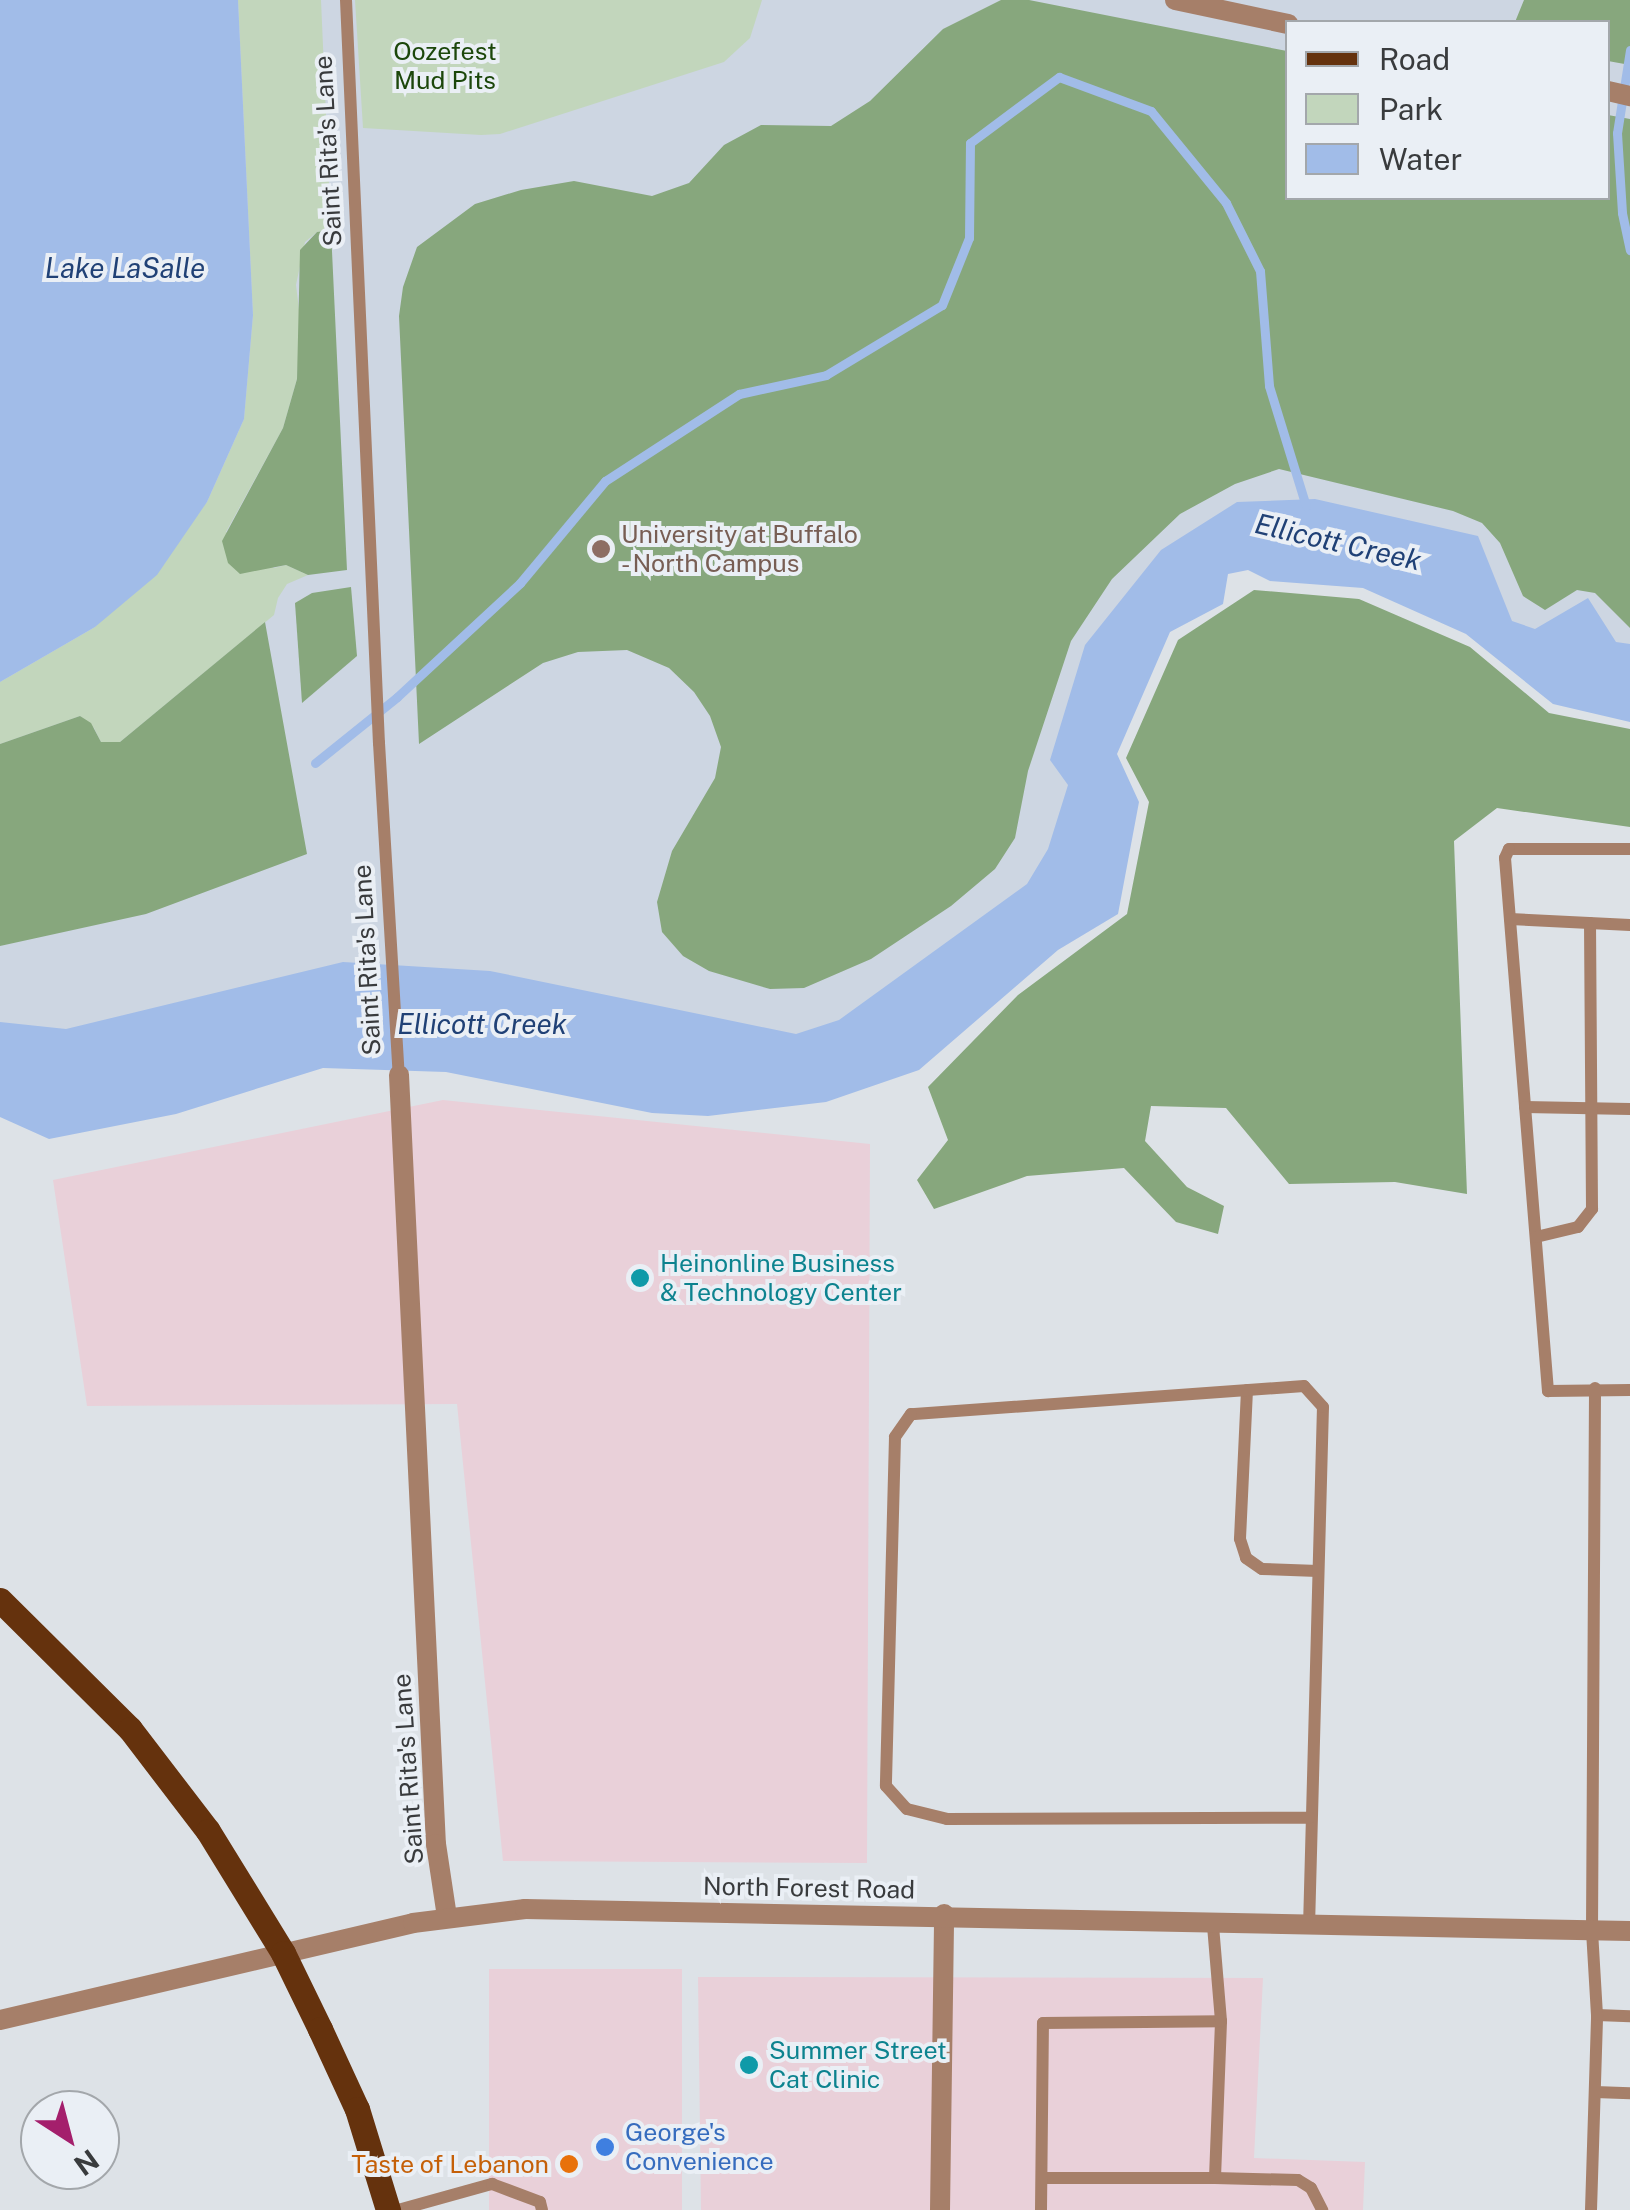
<!DOCTYPE html>
<style>
body{margin:0}
#map{position:relative;width:1630px;height:2210px;overflow:hidden;background:#dde2e7;font-family:"Public Sans",sans-serif}
div>[style]{position:absolute}
.commercial>*{inset:0;background:#e9d0d9;transform-origin:0 0}
.built>*{inset:0;background:#cdd6e2}
.green>*{inset:0;background:#c2d6bc}
.forest>*{inset:0;background:#87a77d}
.water>*{inset:0;background:#a1bce8}
.stream>*{height:9px;margin:-4.5px;padding:0 4.5px;transform-origin:4.5px;border-radius:4.5px;background:#a1bce8}
.service>*{height:12px;margin:-6px;padding:0 6px;transform-origin:6px;border-radius:6px;background:#a67f69}
.minor>*{height:20px;margin:-10px;padding:0 10px;transform-origin:10px;border-radius:10px;background:#a67f69}
.tertiary>*{height:20px;margin:-10px;padding:0 10px;transform-origin:10px;border-radius:10px;background:#a67f69}
.primary>*{height:25px;margin:-12.5px;padding:0 12.5px;transform-origin:12.5px;border-radius:12.5px;background:#65320d}
.dots>*{width:28px;height:28px;translate:-50% -50%;box-sizing:border-box;border:5px solid #eaeff5;border-radius:50%}
span{translate:-50% -50%;white-space:nowrap;text-align:center;line-height:1.15;-webkit-text-stroke:8px #eaeff5;paint-order:stroke}
.park-label{font-size:25px;color:#1c470b}
.street-label{font-size:25px;color:#393b3d}
.education-label{font-size:25px;color:#785e54}
.left{translate:0 -50%;text-align:left}
.culture-label{font-size:25px;color:#0d838f}
.shop-label{font-size:25px;color:#366cbe}
.food-label{font-size:25px;color:#c56008}
.right{translate:-100% -50%;text-align:right}
.water-label{font-size:28px;color:#204176;font-style:italic}
.legend{position:absolute;left:1285px;top:20px;width:325px;height:180px;box-sizing:border-box;background:#eaeff5;border:2px solid #a3a7ab;margin:0;padding:12px 18px;list-style:none;font-size:30px;color:#393b3d}
.legend li{display:flex;align-items:center;gap:20px;height:50px}
.legend b{width:50px;border:2px solid #a3a7ab}
.north{position:absolute;left:20px;top:2090px;width:100px;height:100px;box-sizing:border-box;background:#eaeff5;border:2px solid #a3a7ab;border-radius:50%;rotate:144deg;font-size:28px;font-weight:700;line-height:40px;text-align:center;color:#393b3d}
.north::after{content:'';display:block;margin:auto;width:35px;height:45px;background:#a41f6c;clip-path:polygon(50% 0,100% 100%,50% 72%,0 100%)}
</style>
<div id="map">
<div class="commercial">
<i style="clip-path:polygon(443px 1100px,870px 1144px,867px 1863px,503px 1861px,457px 1404px,87px 1406px,53px 1180px)"></i>
<i style="left:489px;top:1969px;width:193px;height:241px"></i>
<i style="clip-path:polygon(698px 1977px,1263px 1978px,1254px 2158px,1365px 2162px,1363px 2210px,701px 2210px)"></i>
</div>
<div class="built">
<i style="clip-path:polygon(evenodd,0 0,1630px 0,1630px 680px,1232px 517px,1131px 624px,1043px 902px,836px 1062px,540px 1019px,0 1076px,0 0,1288px 22px,1608px 22px,1608px 198px,1288px 198px,1288px 22px)"></i>
</div>
<div class="green">
<i style="clip-path:polygon(238px 0,321px 0,331px 230px,317px 232px,305px 242px,296px 285px,301px 326px,297px 379px,283px 428px,226px 532px,274px 568px,286px 565px,308px 575px,287px 584px,278px 598px,274px 615px,120px 742px,101px 742px,94px 728px,80px 716px,0 744px,0 682px,95px 627px,207px 502px,244px 419px,253px 315px)"></i>
<i style="clip-path:polygon(355px 0,762px 0,750px 38px,724px 62px,500px 134px,481px 135px,363px 128px)"></i>
</div>
<div class="forest">
<i style="clip-path:polygon(1001px 0,1029px 0,1287px 51px,1288px 198px,1608px 198px,1608px 115px,1630px 119px,1630px 628px,1595px 593px,1577px 590px,1545px 610px,1523px 596px,1500px 543px,1482px 523px,1453px 511px,1279px 469px,1235px 484px,1180px 514px,1112px 579px,1071px 641px,1028px 771px,1015px 838px,995px 869px,951px 906px,871px 959px,804px 988px,770px 989px,709px 971px,683px 956px,662px 932px,657px 902px,672px 851px,715px 778px,721px 747px,710px 716px,694px 692px,669px 668px,627px 650px,578px 652px,543px 663px,419px 744px,399px 316px,403px 287px,417px 247px,475px 204px,521px 190px,574px 181px,652px 196px,689px 183px,724px 145px,761px 125px,831px 126px,870px 101px,943px 29px)"></i>
<i style="clip-path:polygon(1524px 0,1630px 0,1630px 65px,1608px 61px,1608px 22px,1515px 22px)"></i>
<i style="clip-path:polygon(331px 230px,347px 570px,308px 575px,286px 565px,240px 574px,228px 563px,222px 541px,283px 428px,297px 379px,300px 250px,317px 232px)"></i>
<i style="clip-path:polygon(351px 587px,357px 656px,302px 703px,295px 603px,312px 593px)"></i>
<i style="clip-path:polygon(1254px 590px,1359px 599px,1470px 647px,1549px 713px,1630px 729px,1630px 827px,1497px 808px,1454px 841px,1467px 1194px,1395px 1182px,1289px 1184px,1226px 1108px,1151px 1106px,1145px 1141px,1187px 1187px,1224px 1206px,1218px 1234px,1176px 1222px,1124px 1168px,1027px 1176px,934px 1209px,917px 1180px,948px 1140px,928px 1087px,1018px 995px,1127px 914px,1149px 802px,1126px 758px,1178px 640px)"></i>
<i style="clip-path:polygon(265px 622px,307px 854px,146px 914px,0 946px,0 744px,80px 716px,91px 723px,101px 742px,120px 742px)"></i>
</div>
<div class="water">
<i style="clip-path:polygon(0 0,238px 0,253px 315px,244px 419px,207px 502px,157px 575px,95px 627px,0 682px)"></i>
<i style="clip-path:polygon(1315px 499px,1478px 536px,1512px 621px,1535px 629px,1588px 598px,1616px 642px,1630px 644px,1630px 722px,1553px 704px,1466px 634px,1363px 588px,1270px 581px,1248px 570px,1228px 574px,1223px 604px,1170px 632px,1117px 754px,1139px 802px,1118px 914px,1058px 950px,919px 1070px,826px 1102px,708px 1116px,652px 1113px,446px 1072px,323px 1068px,176px 1114px,49px 1139px,0 1117px,0 1022px,66px 1029px,343px 962px,490px 971px,796px 1034px,839px 1020px,1027px 884px,1048px 849px,1068px 785px,1050px 760px,1085px 645px,1161px 550px,1237px 502px)"></i>
</div>
<div class="stream">
<i style="left:1630px;top:50px;width:84px;rotate:98.9deg"></i>
<i style="left:1617px;top:133px;width:80px;rotate:86.4deg"></i>
<i style="left:1622px;top:213px;width:38px;rotate:78deg"></i>
<i style="left:315px;top:763px;width:105px;rotate:-38.8deg"></i>
<i style="left:397px;top:697px;width:168px;rotate:-42.8deg"></i>
<i style="left:520px;top:583px;width:133px;rotate:-50.2deg"></i>
<i style="left:605px;top:481px;width:160px;rotate:-33deg"></i>
<i style="left:739px;top:394px;width:89px;rotate:-12.3deg"></i>
<i style="left:826px;top:375px;width:135px;rotate:-31.1deg"></i>
<i style="left:942px;top:305px;width:72px;rotate:-68.1deg"></i>
<i style="left:969px;top:238px;width:95px;rotate:-89.4deg"></i>
<i style="left:970px;top:143px;width:111px;rotate:-36.6deg"></i>
<i style="left:1059px;top:77px;width:98px;rotate:20.3deg"></i>
<i style="left:1151px;top:111px;width:119px;rotate:50.8deg"></i>
<i style="left:1226px;top:203px;width:76px;rotate:63.4deg"></i>
<i style="left:1260px;top:271px;width:115px;rotate:85.5deg"></i>
<i style="left:1269px;top:386px;width:126px;rotate:72.9deg"></i>
</div>
<div class="service">
<i style="left:346px;top:0;width:744px;rotate:87.46deg"></i>
<i style="left:379px;top:743px;width:333px;rotate:86.6deg"></i>
<i style="left:1630px;top:849px;width:121px;rotate:180deg"></i>
<i style="left:1509px;top:849px;width:10px;rotate:114deg"></i>
<i style="left:1505px;top:858px;width:535px;rotate:85.39deg"></i>
<i style="left:1548px;top:1391px;width:82px;rotate:-0.7deg"></i>
<i style="left:1510px;top:919px;width:120px;rotate:2.9deg"></i>
<i style="left:1525px;top:1107px;width:105px;rotate:1.1deg"></i>
<i style="left:1536px;top:1237px;width:43px;rotate:-13.4deg"></i>
<i style="left:1578px;top:1227px;width:23px;rotate:-52deg"></i>
<i style="left:1592px;top:1209px;width:286px;rotate:-90.4deg"></i>
<i style="left:1247px;top:1390px;width:149px;rotate:92.7deg"></i>
<i style="left:1240px;top:1539px;width:20px;rotate:72deg"></i>
<i style="left:1246px;top:1558px;width:19px;rotate:35deg"></i>
<i style="left:1262px;top:1569px;width:56px;rotate:2deg"></i>
<i style="left:1309px;top:1927px;width:520px;rotate:-88.46deg"></i>
<i style="left:1323px;top:1407px;width:28px;rotate:-132deg"></i>
<i style="left:1304px;top:1386px;width:394px;rotate:175.9deg"></i>
<i style="left:911px;top:1414px;width:28px;rotate:125deg"></i>
<i style="left:895px;top:1437px;width:349px;rotate:91.5deg"></i>
<i style="left:886px;top:1786px;width:31px;rotate:48deg"></i>
<i style="left:907px;top:1809px;width:41px;rotate:14deg"></i>
<i style="left:947px;top:1819px;width:362px;rotate:-0.2deg"></i>
<i style="left:1597px;top:2015px;width:33px;rotate:2deg"></i>
<i style="left:1595px;top:2092px;width:35px;rotate:2deg"></i>
<i style="left:1042px;top:2178px;width:173px"></i>
<i style="left:1215px;top:2178px;width:157px;rotate:-87.8deg"></i>
<i style="left:1215px;top:2178px;width:83px;rotate:1.4deg"></i>
<i style="left:1298px;top:2180px;width:15px;rotate:32deg"></i>
<i style="left:1311px;top:2188px;width:25px;rotate:63deg"></i>
<i style="left:398px;top:2210px;width:98px;rotate:-15.5deg"></i>
<i style="left:492px;top:2184px;width:51px;rotate:20.6deg"></i>
<i style="left:540px;top:2202px;width:8px;rotate:76deg"></i>
<i style="left:1041px;top:2210px;width:187px;rotate:-89.4deg"></i>
<i style="left:1043px;top:2023px;width:178px;rotate:-0.6deg"></i>
<i style="left:1221px;top:2021px;width:96px;rotate:-94.8deg"></i>
<i style="left:1591px;top:2210px;width:195px;rotate:-88.2deg"></i>
<i style="left:1597px;top:2015px;width:85px;rotate:-93.4deg"></i>
<i style="left:1592px;top:1930px;width:542px;rotate:-89.68deg"></i>
</div>
<div class="minor">
<i style="left:399px;top:1075px;width:770px;rotate:87.25deg"></i>
<i style="left:436px;top:1844px;width:74px;rotate:81.4deg"></i>
<i style="left:940px;top:2210px;width:296px;rotate:-89.2deg"></i>
</div>
<div class="tertiary">
<i style="left:1175px;top:0;width:116px;rotate:12deg"></i>
<i style="left:1608px;top:91px;width:23px;rotate:13deg"></i>
<i style="left:0;top:2020px;width:424px;rotate:-13.2deg"></i>
<i style="left:413px;top:1923px;width:113px;rotate:-7.1deg"></i>
<i style="left:525px;top:1909px;width:1105px;rotate:1.14deg"></i>
</div>
<div class="primary">
<i style="left:0;top:1600px;width:183px;rotate:44.8deg"></i>
<i style="left:130px;top:1729px;width:128px;rotate:52.6deg"></i>
<i style="left:208px;top:1831px;width:143px;rotate:58.4deg"></i>
<i style="left:283px;top:1953px;width:85px;rotate:64deg"></i>
<i style="left:320px;top:2029px;width:88px;rotate:65.2deg"></i>
<i style="left:357px;top:2109px;width:106px;rotate:72.9deg"></i>
</div>
<div class="dots">
<i style="left:601px;top:549px;background:#8d6e63"></i>
<i style="left:640px;top:1278px;background:#0f9aa8"></i>
<i style="left:749px;top:2065px;background:#0f9aa8"></i>
<i style="left:605px;top:2147px;background:#3f7fe0"></i>
<i style="left:569px;top:2164px;background:#e8710a"></i>
</div>
<div class="park-label">
<span style="left:445px;top:66px">Oozefest<br>Mud Pits</span>
</div>
<div class="street-label">
<span style="left:328px;top:151px;rotate:-93deg">Saint Rita's Lane</span>
<span style="left:367px;top:960px;rotate:-93deg">Saint Rita's Lane</span>
<span style="left:408px;top:1769px;rotate:-94deg">Saint Rita's Lane</span>
<span style="left:809px;top:1888px;rotate:1deg">North Forest Road</span>
</div>
<div class="education-label">
<span class="left" style="left:621px;top:549px">University at Buffalo<br>- North Campus</span>
</div>
<div class="culture-label">
<span class="left" style="left:660px;top:1278px">Heinonline Business<br>&amp; Technology Center</span>
<span class="left" style="left:769px;top:2065px">Summer Street<br>Cat Clinic</span>
</div>
<div class="shop-label">
<span class="left" style="left:625px;top:2147px">George's<br>Convenience</span>
</div>
<div class="food-label">
<span class="right" style="left:549px;top:2164px">Taste of Lebanon</span>
</div>
<div class="water-label">
<span style="left:125px;top:268px">Lake LaSalle</span>
<span style="left:1338px;top:542px;rotate:13deg">Ellicott Creek</span>
<span style="left:482px;top:1024px">Ellicott Creek</span>
</div>
<ul class="legend">
<li><b style="height:12px;background:#65320d"></b>Road</li>
<li><b style="height:28px;background:#c2d6bc"></b>Park</li>
<li><b style="height:28px;background:#a1bce8"></b>Water</li>
</ul>
<div class="north">N</div>
</div>
